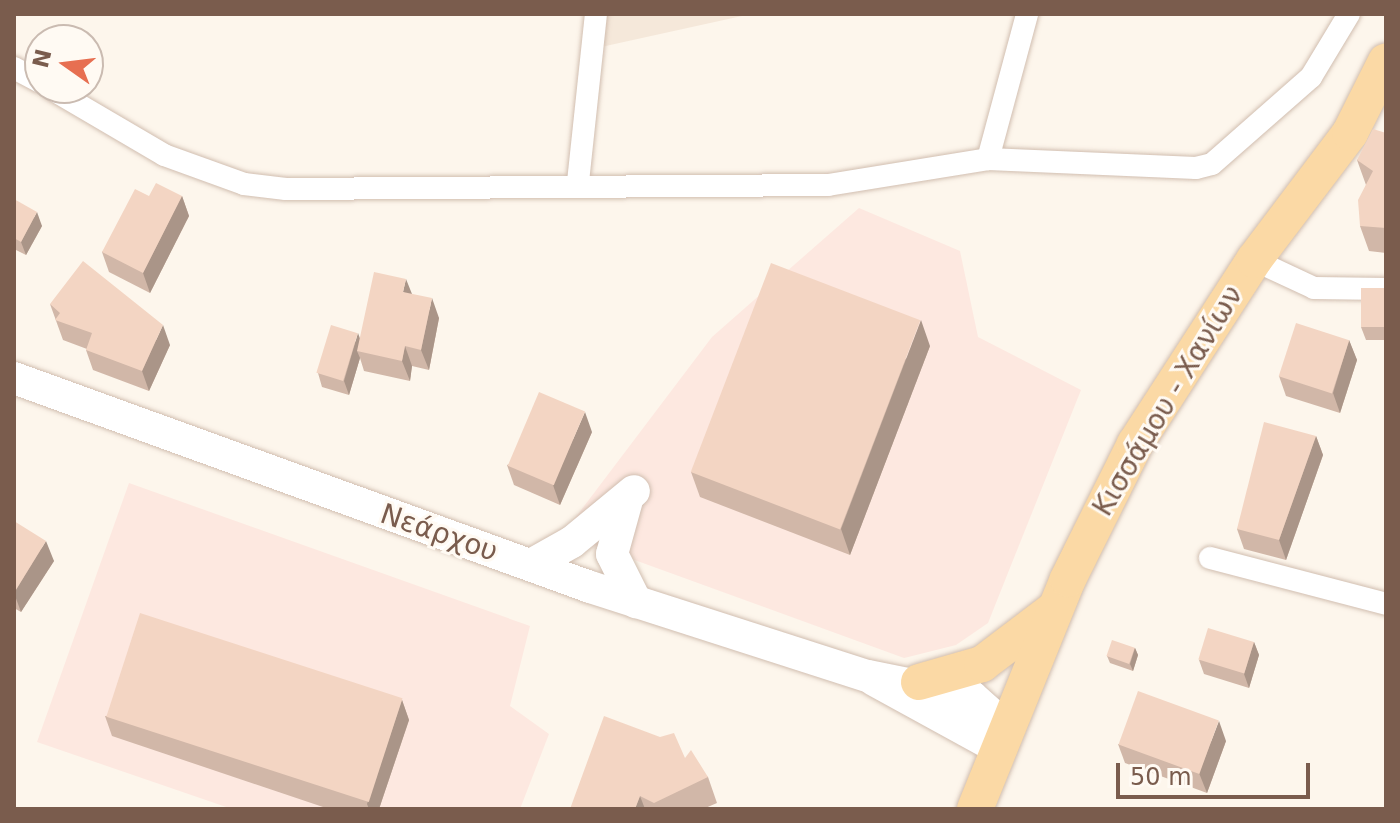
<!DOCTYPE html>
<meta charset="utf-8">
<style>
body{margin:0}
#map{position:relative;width:1400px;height:823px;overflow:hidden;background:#fdf6ec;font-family:"DejaVu Sans",sans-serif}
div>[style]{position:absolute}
.residential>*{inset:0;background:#f5e8da}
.commercial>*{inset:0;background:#fde8e0}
.roads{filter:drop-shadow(0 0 2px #d1beb0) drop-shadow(0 0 2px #d1beb0)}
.street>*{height:22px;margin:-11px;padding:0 11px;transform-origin:11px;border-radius:11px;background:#fff}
.secondary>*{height:32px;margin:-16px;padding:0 16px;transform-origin:16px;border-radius:16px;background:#fff}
.primary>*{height:36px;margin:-18px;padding:0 18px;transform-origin:18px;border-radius:18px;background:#fbd9a5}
.wall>*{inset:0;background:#d1b7a8}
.shaded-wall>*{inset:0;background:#aa9588}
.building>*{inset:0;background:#f3d5c3;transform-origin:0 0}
span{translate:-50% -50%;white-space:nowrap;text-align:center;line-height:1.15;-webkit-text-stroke:6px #fffaf3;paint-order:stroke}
.street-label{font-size:28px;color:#7a5c4d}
.frame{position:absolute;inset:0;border:16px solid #7a5c4d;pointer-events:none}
.north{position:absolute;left:24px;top:24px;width:80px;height:80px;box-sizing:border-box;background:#fffaf3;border:2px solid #cabbb1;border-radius:50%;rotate:284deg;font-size:22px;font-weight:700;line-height:32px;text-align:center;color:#7a5c4d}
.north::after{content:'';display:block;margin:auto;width:28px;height:36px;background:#e76f51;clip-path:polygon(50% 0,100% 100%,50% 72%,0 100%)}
.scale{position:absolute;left:1116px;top:763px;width:194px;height:36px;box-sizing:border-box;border:4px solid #7a5c4d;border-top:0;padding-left:10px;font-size:24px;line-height:28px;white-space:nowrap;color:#7a5c4d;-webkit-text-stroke:6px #fffaf3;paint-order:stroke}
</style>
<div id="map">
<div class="residential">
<i style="clip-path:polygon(592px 14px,751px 14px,592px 49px)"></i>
</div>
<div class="commercial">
<i style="clip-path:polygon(859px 208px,960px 251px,978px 337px,1081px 390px,988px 623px,956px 645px,904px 658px,563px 534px,712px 337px)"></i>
<i style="clip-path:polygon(129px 483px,530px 626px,510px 706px,549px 734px,520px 809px,232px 809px,37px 742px)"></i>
</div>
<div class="roads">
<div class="street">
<i style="left:14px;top:68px;width:30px;rotate:28deg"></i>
<i style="left:50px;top:88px;width:132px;rotate:30.4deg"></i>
<i style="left:164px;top:155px;width:85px;rotate:19.9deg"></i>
<i style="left:244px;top:184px;width:42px;rotate:6.8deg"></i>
<i style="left:286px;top:189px;width:542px;rotate:-0.42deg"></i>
<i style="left:828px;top:185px;width:162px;rotate:-9.2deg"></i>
<i style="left:988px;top:159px;width:208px;rotate:2.5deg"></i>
<i style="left:1196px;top:168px;width:16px;rotate:-14deg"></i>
<i style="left:1212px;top:164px;width:132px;rotate:-41.3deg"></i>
<i style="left:1311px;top:77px;width:74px;rotate:-58.9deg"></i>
<i style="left:988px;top:159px;width:150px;rotate:-74.9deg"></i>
<i style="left:578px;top:182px;width:169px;rotate:-83.9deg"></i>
<i style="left:1254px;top:260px;width:66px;rotate:25deg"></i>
<i style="left:1314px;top:288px;width:72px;rotate:0.8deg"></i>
<i style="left:1210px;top:558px;width:182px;rotate:14.6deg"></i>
</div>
<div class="secondary">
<i style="left:14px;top:378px;width:613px;rotate:19.94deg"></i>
<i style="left:590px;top:587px;width:292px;rotate:17.8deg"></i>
<i style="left:868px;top:676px;width:106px;rotate:11.4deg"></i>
<i style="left:972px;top:697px;width:48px;rotate:41.6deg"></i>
<i style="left:627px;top:500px;width:56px;rotate:105.5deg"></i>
<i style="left:612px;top:554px;width:54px;rotate:63.4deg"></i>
<i style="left:531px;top:565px;width:47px;rotate:-29.3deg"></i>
<i style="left:572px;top:542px;width:80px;rotate:-39.4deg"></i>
<i style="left:874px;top:680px;width:144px;rotate:28.7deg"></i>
</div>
<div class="primary">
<i style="left:919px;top:682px;width:66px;rotate:-15.9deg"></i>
<i style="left:982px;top:664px;width:88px;rotate:-37.1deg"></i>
<i style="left:975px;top:809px;width:248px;rotate:-68deg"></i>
<i style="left:1068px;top:579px;width:151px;rotate:-63.6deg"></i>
<i style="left:1135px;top:444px;width:219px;rotate:-57.1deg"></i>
<i style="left:1254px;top:260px;width:159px;rotate:-52.9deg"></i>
<i style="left:1350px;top:133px;width:80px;rotate:-63.4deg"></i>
</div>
</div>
<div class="wall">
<i style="clip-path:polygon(1386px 133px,1386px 253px,1369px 251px,1360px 226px,1366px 185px,1357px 160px)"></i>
<i style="clip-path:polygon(149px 196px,182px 196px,189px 216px,150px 293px,109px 272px,102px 252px)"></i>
<i style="clip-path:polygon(14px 199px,42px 226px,26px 255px,14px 249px)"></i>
<i style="clip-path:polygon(1386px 288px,1386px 340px,1366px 340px,1361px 327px)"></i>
<i style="clip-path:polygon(412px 294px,439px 318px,429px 370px,412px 366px,410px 381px,364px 371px,360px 358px,349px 395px,322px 387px,318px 373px)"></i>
<i style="clip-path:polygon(50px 304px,170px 345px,149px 391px,93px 370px,86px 350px,87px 349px,63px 340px)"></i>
<i style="clip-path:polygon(1349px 340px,1357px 360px,1340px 413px,1286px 396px,1279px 376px)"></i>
<i style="clip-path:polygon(930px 346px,850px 555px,700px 497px,691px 472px)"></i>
<i style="clip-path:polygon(592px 432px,560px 505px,514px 485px,507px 465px)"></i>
<i style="clip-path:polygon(1316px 436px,1323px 455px,1286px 560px,1244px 549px,1237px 529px)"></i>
<i style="clip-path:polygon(14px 521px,54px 561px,21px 612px,14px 608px)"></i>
<i style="clip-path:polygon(1254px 642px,1259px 655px,1249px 688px,1204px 674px,1199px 660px)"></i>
<i style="clip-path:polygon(1135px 648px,1138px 655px,1133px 671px,1110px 663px,1107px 656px)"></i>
<i style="clip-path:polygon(402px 700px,409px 720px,379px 809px,329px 809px,112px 736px,105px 716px)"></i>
<i style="clip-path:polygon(1226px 741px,1207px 793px,1125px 763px,1118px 744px)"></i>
<i style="clip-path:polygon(685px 758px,708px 777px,717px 803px,703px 809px,570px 809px)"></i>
</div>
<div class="shaded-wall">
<i style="clip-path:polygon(182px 196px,189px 216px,150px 293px,143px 273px)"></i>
<i style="clip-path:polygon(37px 212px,42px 226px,26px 255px,21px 242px)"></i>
<i style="clip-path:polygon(406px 279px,414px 299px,403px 292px)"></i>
<i style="clip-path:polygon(432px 298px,439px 318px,429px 370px,421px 350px)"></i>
<i style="clip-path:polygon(921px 320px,930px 346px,850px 555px,841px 529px)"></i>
<i style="clip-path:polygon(163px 325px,170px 345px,149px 391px,142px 371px)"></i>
<i style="clip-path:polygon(358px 333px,363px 347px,357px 351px,360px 358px,349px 395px,344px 381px)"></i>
<i style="clip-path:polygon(1349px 340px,1357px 360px,1340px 413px,1333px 393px)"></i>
<i style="clip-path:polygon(405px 346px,412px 366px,410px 381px,402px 361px)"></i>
<i style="clip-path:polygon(585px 412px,592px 432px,560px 505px,553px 485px)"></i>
<i style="clip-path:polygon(1316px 436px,1323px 455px,1286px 560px,1279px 540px)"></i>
<i style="clip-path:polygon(46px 541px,54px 561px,21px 612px,14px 593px)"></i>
<i style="clip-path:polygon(1254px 642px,1259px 655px,1249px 688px,1244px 674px)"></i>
<i style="clip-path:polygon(1135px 648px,1138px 655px,1133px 671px,1130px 664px)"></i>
<i style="clip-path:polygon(402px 700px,409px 720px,379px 809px,369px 809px,367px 804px)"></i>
<i style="clip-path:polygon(1219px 721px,1226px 741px,1207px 793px,1199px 773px)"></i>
<i style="clip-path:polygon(640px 796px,645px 809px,635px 809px)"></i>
</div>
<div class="building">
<i style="clip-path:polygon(1373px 129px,1386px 133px,1386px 228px,1360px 226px,1358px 200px,1373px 171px,1357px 160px)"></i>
<i style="clip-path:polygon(156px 183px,182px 196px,143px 273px,102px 252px,135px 189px,149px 196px)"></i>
<i style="clip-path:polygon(14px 199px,37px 212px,21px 242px,14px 238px)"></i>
<i style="clip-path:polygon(83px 261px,163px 325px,142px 371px,86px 350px,92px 333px,55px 320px,60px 313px,50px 304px)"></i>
<i style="left:771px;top:263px;width:160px;height:224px;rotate:21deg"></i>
<i style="clip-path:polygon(374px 272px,406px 279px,403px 292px,432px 298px,421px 350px,405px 346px,402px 361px,357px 351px)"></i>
<i style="left:1361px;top:288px;width:25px;height:39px"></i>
<i style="left:1296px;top:323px;width:56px;height:56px;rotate:18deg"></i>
<i style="left:331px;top:325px;width:28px;height:50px;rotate:17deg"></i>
<i style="left:539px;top:392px;width:50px;height:80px;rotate:23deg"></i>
<i style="clip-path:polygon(1264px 422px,1316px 436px,1279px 540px,1237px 529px)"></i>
<i style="clip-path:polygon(14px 521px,46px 541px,14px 593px)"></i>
<i style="left:140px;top:613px;width:276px;height:109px;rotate:18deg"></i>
<i style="left:1208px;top:628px;width:48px;height:33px;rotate:17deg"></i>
<i style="left:1112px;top:640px;width:24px;height:17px;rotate:19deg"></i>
<i style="left:1138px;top:691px;width:86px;height:57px;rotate:20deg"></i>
<i style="clip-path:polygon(604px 716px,660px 737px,674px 733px,685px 758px,691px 750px,708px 777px,654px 803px,640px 796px,635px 809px,570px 809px)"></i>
</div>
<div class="street-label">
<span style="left:1168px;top:401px;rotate:-59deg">Κισσάμου - Χανίων</span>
<span style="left:439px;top:533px;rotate:19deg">Νεάρχου</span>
</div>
<div class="frame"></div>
<div class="north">N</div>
<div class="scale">50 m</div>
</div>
